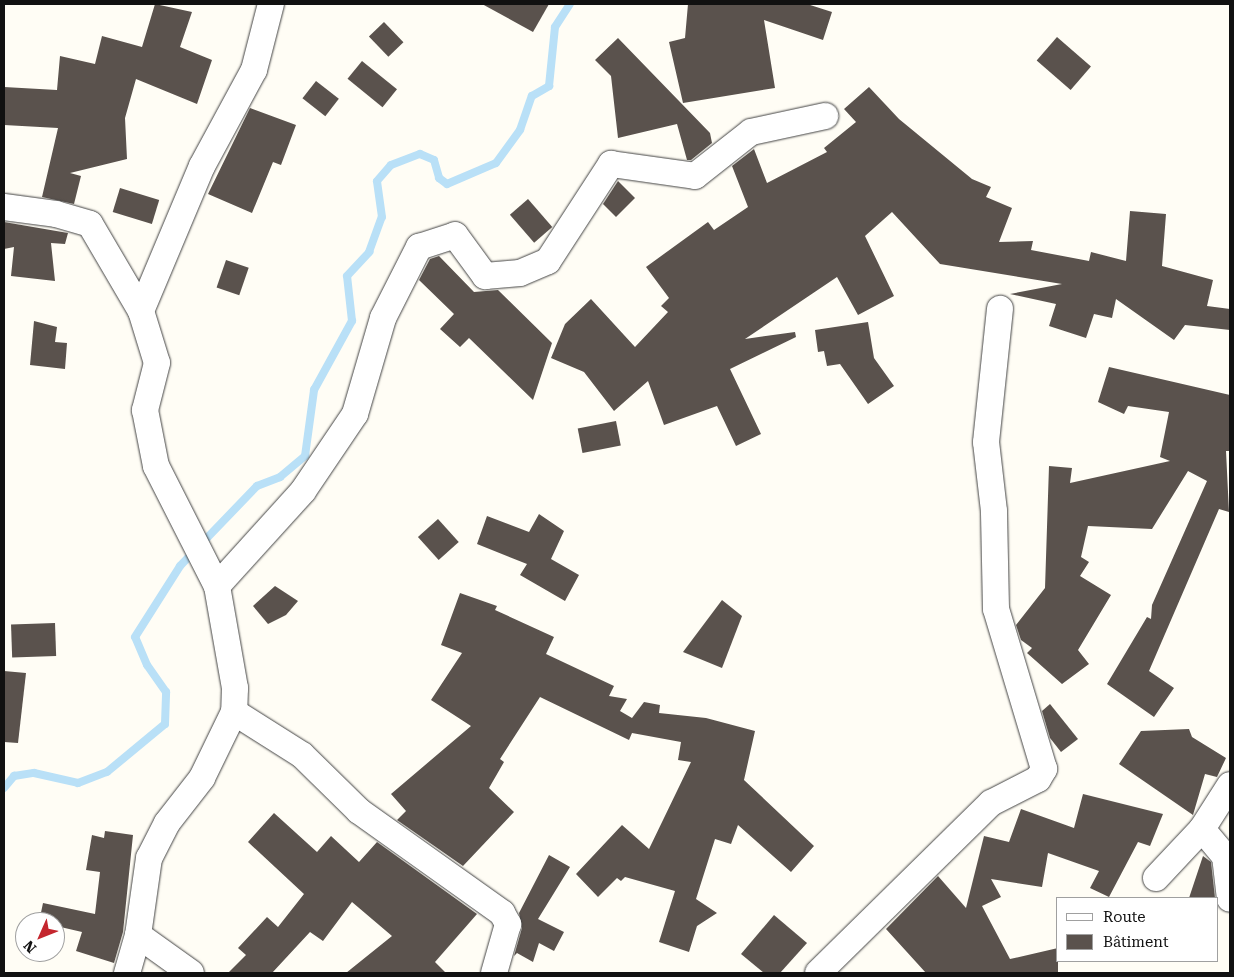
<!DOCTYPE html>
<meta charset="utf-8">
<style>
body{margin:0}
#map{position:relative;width:1234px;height:977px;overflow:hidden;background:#fffdf5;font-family:"Roboto Serif",serif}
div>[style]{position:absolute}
.stream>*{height:8px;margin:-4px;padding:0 4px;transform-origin:4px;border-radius:4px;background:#b9e0f7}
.building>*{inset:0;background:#5a524d;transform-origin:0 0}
.roads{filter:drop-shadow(0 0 1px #444) drop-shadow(0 0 1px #444)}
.minor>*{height:26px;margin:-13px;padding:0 13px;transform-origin:13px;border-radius:13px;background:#fff}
span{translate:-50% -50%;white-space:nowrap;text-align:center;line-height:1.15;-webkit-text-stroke:5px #fff;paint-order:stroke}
.frame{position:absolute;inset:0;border:5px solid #111;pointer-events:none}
.legend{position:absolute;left:1056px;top:897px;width:162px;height:65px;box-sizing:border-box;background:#fff;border:1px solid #a0a0a0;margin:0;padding:6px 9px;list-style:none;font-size:15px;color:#111}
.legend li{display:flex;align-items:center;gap:10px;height:25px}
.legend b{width:25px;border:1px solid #a0a0a0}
.north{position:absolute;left:15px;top:912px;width:50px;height:50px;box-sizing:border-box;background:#fff;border:1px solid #a0a0a0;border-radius:50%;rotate:226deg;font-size:14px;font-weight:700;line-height:20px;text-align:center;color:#111}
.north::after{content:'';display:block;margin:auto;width:18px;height:22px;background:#c4262e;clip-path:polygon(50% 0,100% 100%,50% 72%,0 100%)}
</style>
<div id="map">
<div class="stream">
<i style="left:4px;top:788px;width:16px;rotate:-50deg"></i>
<i style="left:14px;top:776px;width:20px;rotate:-9deg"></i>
<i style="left:34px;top:773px;width:45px;rotate:12.8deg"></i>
<i style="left:78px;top:783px;width:31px;rotate:-21deg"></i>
<i style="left:107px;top:772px;width:75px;rotate:-39.6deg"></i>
<i style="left:165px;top:724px;width:32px;rotate:-88deg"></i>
<i style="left:166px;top:692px;width:33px;rotate:-125deg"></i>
<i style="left:147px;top:665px;width:30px;rotate:-113deg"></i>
<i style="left:135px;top:637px;width:84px;rotate:-57.6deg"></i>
<i style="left:180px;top:566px;width:111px;rotate:-46.1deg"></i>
<i style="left:257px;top:486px;width:25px;rotate:-21deg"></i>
<i style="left:280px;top:477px;width:33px;rotate:-40deg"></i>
<i style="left:305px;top:456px;width:67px;rotate:-82.2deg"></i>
<i style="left:314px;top:390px;width:79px;rotate:-61.2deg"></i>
<i style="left:352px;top:321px;width:45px;rotate:-96.3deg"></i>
<i style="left:347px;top:276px;width:33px;rotate:-47deg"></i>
<i style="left:369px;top:252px;width:37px;rotate:-70deg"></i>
<i style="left:382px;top:217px;width:36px;rotate:-98deg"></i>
<i style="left:377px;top:181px;width:21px;rotate:-49deg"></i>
<i style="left:391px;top:165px;width:31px;rotate:-21deg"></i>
<i style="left:420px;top:154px;width:15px;rotate:23deg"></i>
<i style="left:434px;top:160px;width:19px;rotate:74deg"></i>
<i style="left:439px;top:178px;width:10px;rotate:37deg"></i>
<i style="left:447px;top:184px;width:53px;rotate:-23.2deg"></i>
<i style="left:496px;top:163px;width:41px;rotate:-54deg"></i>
<i style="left:520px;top:130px;width:36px;rotate:-71deg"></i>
<i style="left:532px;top:96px;width:20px;rotate:-30deg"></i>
<i style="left:549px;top:86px;width:59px;rotate:-84.2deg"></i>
<i style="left:555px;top:27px;width:27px;rotate:-57deg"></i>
</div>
<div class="building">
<i style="clip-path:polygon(155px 4px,192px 12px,180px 47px,212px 60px,197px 104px,136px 79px,125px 118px,127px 159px,70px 173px,81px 176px,74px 204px,42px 197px,58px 128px,4px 125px,4px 87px,57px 90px,60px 56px,95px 64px,102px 36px,142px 47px)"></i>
<i style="clip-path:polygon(482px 4px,549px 4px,533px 32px)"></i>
<i style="clip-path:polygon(688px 4px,807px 4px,832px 12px,823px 40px,764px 20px,775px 88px,683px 103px,669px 42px,685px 38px)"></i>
<i style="left:384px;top:22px;width:28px;height:21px;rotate:46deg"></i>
<i style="left:1057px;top:37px;width:45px;height:31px;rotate:41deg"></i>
<i style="clip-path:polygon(618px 38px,710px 133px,712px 143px,691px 160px,687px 160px,677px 124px,618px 138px,611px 76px,595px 60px)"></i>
<i style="left:362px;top:61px;width:45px;height:23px;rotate:39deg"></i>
<i style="left:316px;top:81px;width:29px;height:22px;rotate:38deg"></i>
<i style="clip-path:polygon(869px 87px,899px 119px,972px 179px,991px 187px,986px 197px,1012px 208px,999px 242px,1033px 241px,1031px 250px,1089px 261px,1091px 252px,1126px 261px,1130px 211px,1166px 214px,1162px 266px,1213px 280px,1207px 306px,1230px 309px,1230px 330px,1185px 325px,1174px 340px,1116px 299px,1112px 318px,1094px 314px,1086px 338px,1049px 326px,1056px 304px,1010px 294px,1062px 284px,940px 264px,892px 212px,865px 236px,894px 296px,858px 315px,837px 277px,745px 339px,795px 332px,796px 337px,730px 369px,761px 434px,736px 446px,717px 406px,664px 425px,648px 381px,614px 411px,584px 372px,551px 358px,565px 324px,591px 299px,635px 347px,668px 312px,661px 306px,669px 298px,646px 267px,708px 222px,714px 230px,748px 207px,732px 166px,754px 149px,767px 183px,827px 152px,824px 148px,856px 122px,844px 109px)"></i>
<i style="clip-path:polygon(250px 108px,296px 125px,281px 165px,273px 162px,252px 213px,208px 194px)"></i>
<i style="clip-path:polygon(618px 181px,635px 198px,616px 217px,603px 204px)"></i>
<i style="left:120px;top:188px;width:41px;height:25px;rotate:17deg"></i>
<i style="left:528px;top:199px;width:37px;height:24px;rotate:49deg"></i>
<i style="clip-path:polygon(4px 222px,68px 233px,65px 244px,51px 243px,55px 281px,11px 276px,14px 247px,4px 249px)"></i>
<i style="clip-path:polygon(439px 256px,474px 292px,498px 290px,552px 343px,533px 400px,469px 338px,460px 347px,440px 329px,454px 314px,419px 280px,430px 259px)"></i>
<i style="left:226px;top:260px;width:24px;height:29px;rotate:19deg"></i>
<i style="clip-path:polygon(34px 321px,57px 327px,55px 342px,67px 343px,65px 369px,30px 365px)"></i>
<i style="clip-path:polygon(868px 322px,874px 358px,894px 386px,868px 404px,840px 364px,827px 366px,824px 351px,818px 352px,815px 330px)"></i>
<i style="clip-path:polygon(1109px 367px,1230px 395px,1230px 451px,1226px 451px,1229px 512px,1219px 509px,1149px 671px,1174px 688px,1154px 717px,1107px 684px,1147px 617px,1151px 619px,1152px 605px,1207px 481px,1188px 471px,1152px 529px,1088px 526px,1081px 557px,1089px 562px,1080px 576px,1111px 595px,1078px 650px,1089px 664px,1062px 684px,1027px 653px,1032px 648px,1021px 640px,1016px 625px,1045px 588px,1049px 466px,1072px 468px,1070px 483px,1170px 461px,1160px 457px,1169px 412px,1128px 406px,1124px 414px,1098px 402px)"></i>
<i style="left:616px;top:421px;width:25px;height:39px;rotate:79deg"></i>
<i style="clip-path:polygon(539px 514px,564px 531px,551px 559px,579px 575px,565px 601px,520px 575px,527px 564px,477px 544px,487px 516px,529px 532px)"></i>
<i style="left:438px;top:519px;width:31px;height:27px;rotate:48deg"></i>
<i style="clip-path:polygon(275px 586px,298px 601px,286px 615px,268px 624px,253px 606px)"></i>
<i style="clip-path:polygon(460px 593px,497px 606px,495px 610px,554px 637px,546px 654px,614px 686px,609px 696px,627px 699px,620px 711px,632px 718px,644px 702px,660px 705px,659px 713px,706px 718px,755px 731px,744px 780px,814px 846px,791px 872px,738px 825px,731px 844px,715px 839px,696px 899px,717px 913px,697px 926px,689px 952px,659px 942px,675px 891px,625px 877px,621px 881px,617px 878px,598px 897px,576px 874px,622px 825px,649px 849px,691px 762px,678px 760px,681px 742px,632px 733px,629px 740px,540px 697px,500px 759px,504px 762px,489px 788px,514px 812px,463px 866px,397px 820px,406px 811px,391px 794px,471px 726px,431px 700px,462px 653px,441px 645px)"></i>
<i style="clip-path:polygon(722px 600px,742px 616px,722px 668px,683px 652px)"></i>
<i style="left:55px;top:623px;width:33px;height:44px;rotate:88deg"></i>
<i style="clip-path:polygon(4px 671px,26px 673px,18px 743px,4px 742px)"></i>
<i style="clip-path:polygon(1050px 704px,1078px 739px,1061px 752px,1050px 738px,1042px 711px)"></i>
<i style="clip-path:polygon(1189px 729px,1192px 737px,1226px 758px,1217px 777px,1205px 774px,1193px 815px,1119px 764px,1141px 731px)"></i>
<i style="clip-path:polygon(1083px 794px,1163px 814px,1150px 846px,1138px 842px,1109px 897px,1090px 888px,1099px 871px,1048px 853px,1042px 887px,991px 879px,1001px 897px,982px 906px,1010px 959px,1058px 948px,1058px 973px,926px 973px,886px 929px,938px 876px,966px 908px,984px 836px,1009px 842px,1021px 809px,1074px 828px)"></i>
<i style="clip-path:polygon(274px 813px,317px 852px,331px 836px,359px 862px,377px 842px,477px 914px,435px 962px,446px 973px,346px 973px,392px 936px,352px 902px,323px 941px,310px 932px,272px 973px,228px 973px,246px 955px,238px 948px,267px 917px,278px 927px,304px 894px,248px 842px)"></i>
<i style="clip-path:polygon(105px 831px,133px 835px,123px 932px,114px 963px,76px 951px,82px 932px,39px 922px,43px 903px,95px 914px,100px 872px,86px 870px,92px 835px,104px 838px)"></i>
<i style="clip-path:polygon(549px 855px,570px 867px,538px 919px,564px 932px,554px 951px,539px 943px,533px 962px,517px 953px,514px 956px,522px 928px,519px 913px)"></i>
<i style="clip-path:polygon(1203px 856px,1211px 862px,1215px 898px,1189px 898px)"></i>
<i style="clip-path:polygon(774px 915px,807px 943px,780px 973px,764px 973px,741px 954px)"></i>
</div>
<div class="roads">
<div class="minor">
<i style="left:4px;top:207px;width:52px;rotate:7.7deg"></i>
<i style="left:56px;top:214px;width:35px;rotate:16deg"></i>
<i style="left:90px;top:224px;width:101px;rotate:59.6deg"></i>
<i style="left:141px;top:311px;width:54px;rotate:72.9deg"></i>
<i style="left:157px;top:363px;width:49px;rotate:104.3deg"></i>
<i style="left:145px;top:410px;width:57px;rotate:78.9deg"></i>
<i style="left:156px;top:466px;width:135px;rotate:63.1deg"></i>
<i style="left:217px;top:586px;width:104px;rotate:80deg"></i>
<i style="left:235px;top:688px;width:24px;rotate:92deg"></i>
<i style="left:234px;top:712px;width:73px;rotate:115.9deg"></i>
<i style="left:202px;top:778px;width:57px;rotate:127.9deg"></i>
<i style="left:167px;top:823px;width:39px;rotate:117deg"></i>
<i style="left:149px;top:858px;width:78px;rotate:98.1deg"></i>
<i style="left:138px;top:935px;width:40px;rotate:106deg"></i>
<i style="left:141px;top:311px;width:157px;rotate:-67.2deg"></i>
<i style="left:202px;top:166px;width:109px;rotate:-61.6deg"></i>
<i style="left:254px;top:70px;width:68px;rotate:-75.6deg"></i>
<i style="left:217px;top:586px;width:128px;rotate:-47.8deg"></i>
<i style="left:303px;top:491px;width:93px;rotate:-56deg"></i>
<i style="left:355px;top:414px;width:100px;rotate:-73.7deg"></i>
<i style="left:383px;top:318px;width:80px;rotate:-63.1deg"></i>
<i style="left:419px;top:247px;width:38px;rotate:-18deg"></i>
<i style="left:455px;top:235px;width:51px;rotate:53.8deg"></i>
<i style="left:485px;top:276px;width:35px;rotate:-5deg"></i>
<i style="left:520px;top:273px;width:30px;rotate:-23deg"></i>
<i style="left:548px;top:261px;width:116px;rotate:-57deg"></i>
<i style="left:611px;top:164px;width:85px;rotate:8.1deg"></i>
<i style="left:695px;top:176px;width:71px;rotate:-38.2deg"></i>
<i style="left:751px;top:132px;width:76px;rotate:-12.2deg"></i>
<i style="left:234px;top:712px;width:80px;rotate:32.3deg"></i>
<i style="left:302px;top:755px;width:80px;rotate:44.5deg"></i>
<i style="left:359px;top:811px;width:176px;rotate:35.5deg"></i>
<i style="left:502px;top:913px;width:13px;rotate:61deg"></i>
<i style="left:508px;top:924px;width:51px;rotate:105.9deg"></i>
<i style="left:1202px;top:829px;width:35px;rotate:50deg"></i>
<i style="left:1225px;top:856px;width:43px;rotate:83.4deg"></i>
<i style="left:1156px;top:878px;width:67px;rotate:-46.8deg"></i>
<i style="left:1202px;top:829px;width:52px;rotate:-57.5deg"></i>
<i style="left:138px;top:935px;width:65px;rotate:35.6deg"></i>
<i style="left:818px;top:973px;width:243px;rotate:-44.5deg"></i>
<i style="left:991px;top:803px;width:53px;rotate:-27.1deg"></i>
<i style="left:1038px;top:779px;width:12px;rotate:-59deg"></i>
<i style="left:1044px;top:769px;width:167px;rotate:-106.7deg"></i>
<i style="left:996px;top:609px;width:98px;rotate:-91.2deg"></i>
<i style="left:994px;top:511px;width:69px;rotate:-96.6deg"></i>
<i style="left:986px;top:442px;width:134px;rotate:-84deg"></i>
</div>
</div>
<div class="frame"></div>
<ul class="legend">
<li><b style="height:6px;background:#fff"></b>Route</li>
<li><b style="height:14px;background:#5a524d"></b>Bâtiment</li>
</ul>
<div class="north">N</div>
</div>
